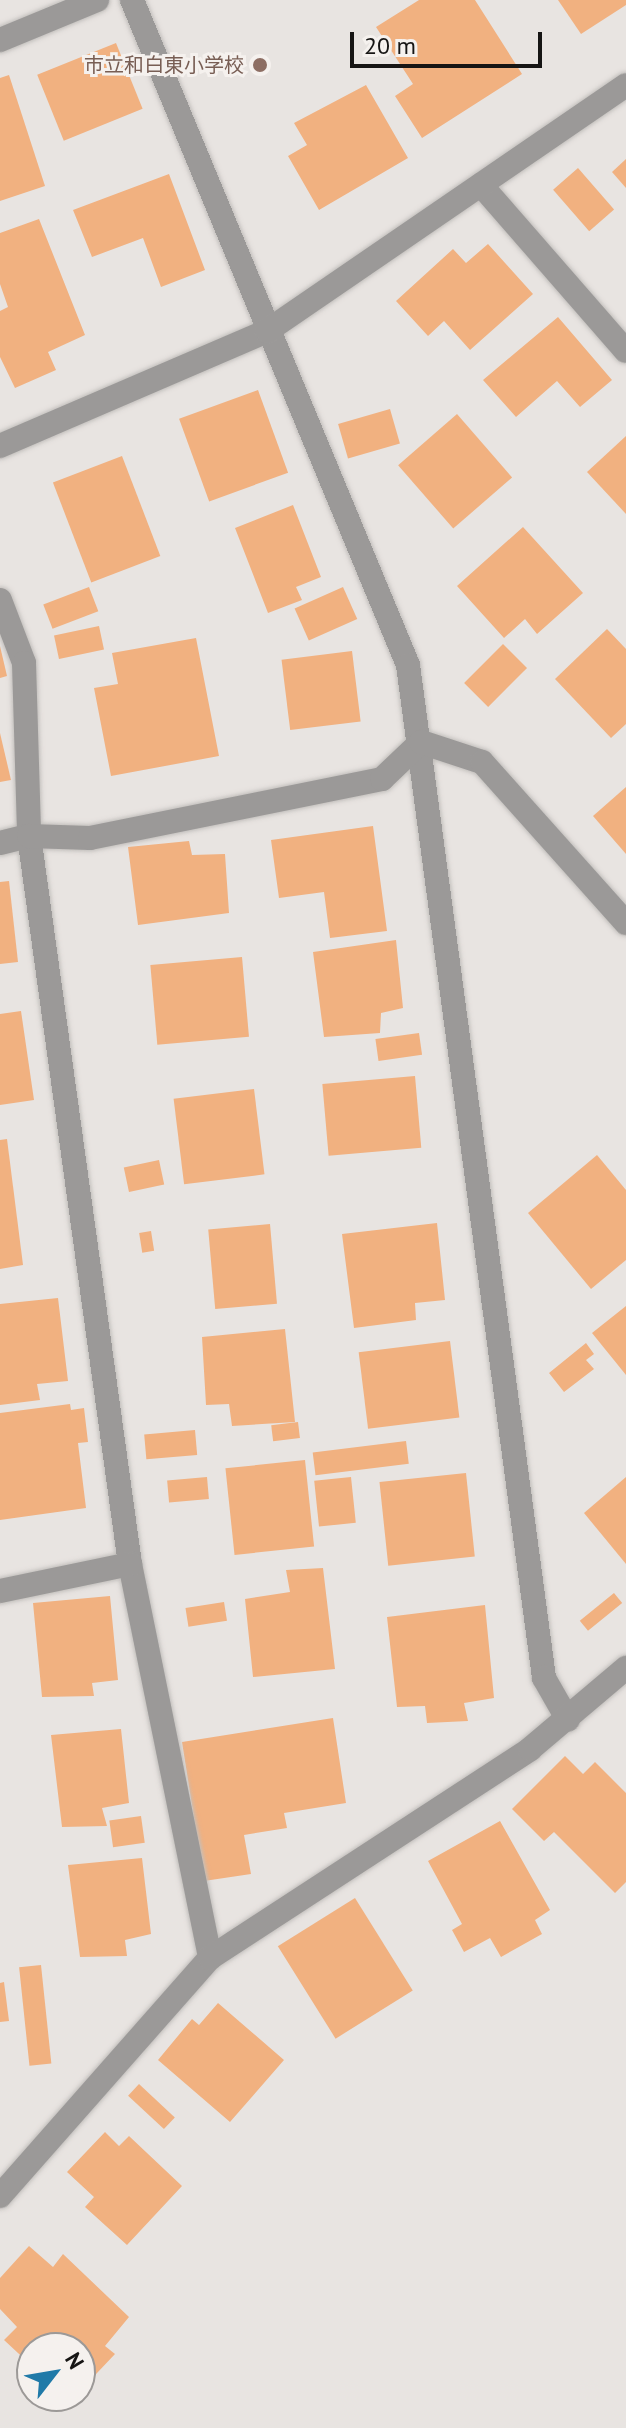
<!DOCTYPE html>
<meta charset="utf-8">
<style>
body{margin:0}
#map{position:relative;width:626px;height:2428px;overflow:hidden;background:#e8e4e1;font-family:"PT Sans","Noto Sans JP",sans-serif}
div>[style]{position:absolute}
.building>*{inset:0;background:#f1b180;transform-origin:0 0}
.roads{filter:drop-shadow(0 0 2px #c2bfbc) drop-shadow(0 0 2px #c2bfbc)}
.street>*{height:24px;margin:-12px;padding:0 12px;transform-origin:12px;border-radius:12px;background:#9b9998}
.dots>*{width:22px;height:22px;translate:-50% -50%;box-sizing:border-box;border:4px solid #f5f1ee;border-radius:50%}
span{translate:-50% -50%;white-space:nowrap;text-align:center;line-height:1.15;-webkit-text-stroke:6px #f5f1ee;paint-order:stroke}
.education-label{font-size:20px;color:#785e54}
.right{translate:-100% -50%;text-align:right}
.north{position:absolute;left:16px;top:2332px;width:80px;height:80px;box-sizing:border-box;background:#f5f1ee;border:2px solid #9c9997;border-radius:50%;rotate:59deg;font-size:22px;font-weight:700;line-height:32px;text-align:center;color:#161514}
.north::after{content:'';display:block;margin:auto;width:28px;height:36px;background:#207aa8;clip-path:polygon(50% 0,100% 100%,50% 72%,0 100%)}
.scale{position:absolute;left:350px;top:32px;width:192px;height:36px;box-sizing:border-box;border:4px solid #161514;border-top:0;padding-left:10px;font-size:24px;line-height:28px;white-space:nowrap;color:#161514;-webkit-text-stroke:6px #f5f1ee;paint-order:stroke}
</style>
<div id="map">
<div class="building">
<i style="clip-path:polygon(419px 0,475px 0,522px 74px,422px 138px,395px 96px,413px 84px,376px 27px)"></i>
<i style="clip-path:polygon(558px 0,626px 0,626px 5px,581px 34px)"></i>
<i style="left:116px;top:43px;width:71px;height:85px;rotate:68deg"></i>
<i style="clip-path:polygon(9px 75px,45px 186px,0 201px,0 78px)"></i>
<i style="clip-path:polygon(366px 85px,408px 158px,319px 210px,288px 156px,307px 145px,294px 123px)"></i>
<i style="clip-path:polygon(626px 159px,626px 188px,612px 172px)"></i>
<i style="left:578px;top:168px;width:55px;height:33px;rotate:49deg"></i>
<i style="clip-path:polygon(169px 174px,205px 270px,161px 287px,143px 238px,92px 257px,73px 210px)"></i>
<i style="clip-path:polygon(39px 219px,85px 335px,48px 352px,56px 370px,15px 388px,0 357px,0 311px,8px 307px,0 284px,0 233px)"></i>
<i style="clip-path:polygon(488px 244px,533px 294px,470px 350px,444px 321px,428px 336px,396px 301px,453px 249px,466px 263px)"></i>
<i style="clip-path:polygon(558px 317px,612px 380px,580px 407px,557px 381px,516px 417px,483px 380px)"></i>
<i style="left:258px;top:390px;width:88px;height:84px;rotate:70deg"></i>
<i style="left:390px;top:409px;width:36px;height:54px;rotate:74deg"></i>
<i style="left:457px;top:414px;width:84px;height:78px;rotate:49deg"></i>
<i style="clip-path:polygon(626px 436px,626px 514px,587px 472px)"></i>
<i style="left:122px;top:456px;width:107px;height:74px;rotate:69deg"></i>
<i style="clip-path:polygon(293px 505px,321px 577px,296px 587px,302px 600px,268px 613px,235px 528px)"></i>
<i style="clip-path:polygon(523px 527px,583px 593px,537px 634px,525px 619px,504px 638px,457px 586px)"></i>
<i style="left:89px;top:587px;width:26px;height:49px;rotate:69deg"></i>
<i style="left:343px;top:587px;width:35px;height:53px;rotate:66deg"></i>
<i style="left:99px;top:626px;width:24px;height:46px;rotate:78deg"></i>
<i style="clip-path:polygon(607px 629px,626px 649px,626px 724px,611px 738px,555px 679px)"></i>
<i style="clip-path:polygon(196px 638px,219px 756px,111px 776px,94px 688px,118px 684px,112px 653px)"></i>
<i style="left:503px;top:644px;width:34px;height:55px;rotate:45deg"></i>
<i style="clip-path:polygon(0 646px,7px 676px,0 678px)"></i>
<i style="left:352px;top:651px;width:71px;height:71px;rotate:83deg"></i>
<i style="clip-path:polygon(0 733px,11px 780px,0 782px)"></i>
<i style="clip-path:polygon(626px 787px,626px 854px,593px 816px)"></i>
<i style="clip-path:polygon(373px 826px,387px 931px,330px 938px,324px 892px,279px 898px,271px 840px)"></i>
<i style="clip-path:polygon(189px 841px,192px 855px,225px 854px,229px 913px,138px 925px,128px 847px)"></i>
<i style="clip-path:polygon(9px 881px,18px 962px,0 964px,0 882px)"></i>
<i style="clip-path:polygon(396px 940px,403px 1008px,381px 1013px,380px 1033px,324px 1037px,313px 952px)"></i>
<i style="left:242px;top:957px;width:80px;height:92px;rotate:85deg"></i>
<i style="clip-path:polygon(21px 1011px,34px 1100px,0 1105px,0 1014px)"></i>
<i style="left:419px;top:1033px;width:22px;height:44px;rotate:82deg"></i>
<i style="left:415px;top:1076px;width:72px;height:93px;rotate:85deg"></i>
<i style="left:254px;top:1089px;width:86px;height:81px;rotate:83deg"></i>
<i style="clip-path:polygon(7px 1139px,23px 1265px,0 1269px,0 1140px)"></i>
<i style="clip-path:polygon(597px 1155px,626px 1190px,626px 1260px,591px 1289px,528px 1213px)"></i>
<i style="left:159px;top:1160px;width:25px;height:36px;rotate:78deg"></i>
<i style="clip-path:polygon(437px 1223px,445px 1300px,415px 1303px,416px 1320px,354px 1328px,342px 1234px)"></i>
<i style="left:270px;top:1224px;width:80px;height:62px;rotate:85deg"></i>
<i style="left:151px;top:1231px;width:20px;height:12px;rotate:81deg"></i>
<i style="clip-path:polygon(58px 1298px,68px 1381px,37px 1384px,40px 1400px,0 1405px,0 1304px)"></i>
<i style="clip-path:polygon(626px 1306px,626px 1375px,592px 1333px)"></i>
<i style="clip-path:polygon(285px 1329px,295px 1422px,232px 1426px,229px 1404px,206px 1405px,202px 1337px)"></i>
<i style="left:450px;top:1341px;width:77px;height:92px;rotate:83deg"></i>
<i style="clip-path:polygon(586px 1343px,594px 1354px,586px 1360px,594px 1369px,564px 1392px,549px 1373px)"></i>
<i style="clip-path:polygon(70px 1404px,71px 1410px,84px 1408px,88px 1442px,78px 1443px,86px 1508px,0 1520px,0 1413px)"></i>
<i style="left:298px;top:1422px;width:16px;height:27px;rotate:83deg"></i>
<i style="left:195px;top:1430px;width:25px;height:51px;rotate:85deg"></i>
<i style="left:406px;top:1441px;width:23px;height:94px;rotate:83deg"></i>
<i style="left:305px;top:1460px;width:87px;height:80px;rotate:84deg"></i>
<i style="left:466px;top:1473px;width:84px;height:87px;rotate:84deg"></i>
<i style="left:207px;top:1477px;width:22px;height:40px;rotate:85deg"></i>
<i style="left:351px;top:1477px;width:46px;height:37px;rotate:84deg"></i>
<i style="clip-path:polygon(626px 1477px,626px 1564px,584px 1513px)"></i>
<i style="clip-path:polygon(323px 1568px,335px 1669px,253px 1677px,245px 1599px,290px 1592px,286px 1570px)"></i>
<i style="left:614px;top:1593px;width:13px;height:44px;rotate:51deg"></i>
<i style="clip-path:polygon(110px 1596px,118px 1680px,92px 1683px,94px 1696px,42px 1697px,33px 1603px)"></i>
<i style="left:224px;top:1602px;width:19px;height:39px;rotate:81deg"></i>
<i style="clip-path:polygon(485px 1605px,494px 1698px,464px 1703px,468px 1721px,427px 1723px,425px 1706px,397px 1707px,387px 1617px)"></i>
<i style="clip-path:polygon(333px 1718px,346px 1803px,284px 1813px,287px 1828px,244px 1835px,251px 1874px,204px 1881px,182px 1742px)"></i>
<i style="clip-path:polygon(121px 1729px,129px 1803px,102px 1808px,107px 1826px,62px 1827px,51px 1735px)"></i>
<i style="clip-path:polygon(565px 1756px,583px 1774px,595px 1762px,626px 1793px,626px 1882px,615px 1893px,554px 1832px,544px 1841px,512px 1809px)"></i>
<i style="left:141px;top:1816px;width:27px;height:32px;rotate:82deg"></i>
<i style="clip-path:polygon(500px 1821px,550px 1910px,535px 1920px,542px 1934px,501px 1957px,490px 1938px,464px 1952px,452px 1930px,462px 1924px,428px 1861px)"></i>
<i style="clip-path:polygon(142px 1858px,151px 1934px,125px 1940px,127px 1956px,80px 1957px,68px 1865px)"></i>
<i style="left:355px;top:1898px;width:109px;height:91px;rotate:58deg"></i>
<i style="left:41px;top:1965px;width:99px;height:22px;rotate:84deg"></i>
<i style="clip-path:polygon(4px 1982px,9px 2021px,0 2022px,0 1983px)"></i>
<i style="clip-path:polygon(218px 2003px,284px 2060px,230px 2122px,158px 2060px,192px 2019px,199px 2025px)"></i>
<i style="left:139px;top:2084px;width:49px;height:16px;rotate:43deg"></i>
<i style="clip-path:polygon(105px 2132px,119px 2146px,129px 2136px,182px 2186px,127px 2245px,85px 2207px,94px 2197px,67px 2172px)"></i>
<i style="clip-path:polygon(29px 2246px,53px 2267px,63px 2254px,129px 2317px,105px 2346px,115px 2354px,80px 2391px,80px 2348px,32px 2348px,32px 2366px,4px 2340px,17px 2327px,0 2309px,0 2278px)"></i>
</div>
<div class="roads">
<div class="street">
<i style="left:132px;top:0;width:720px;rotate:67.46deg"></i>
<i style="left:408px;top:665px;width:1022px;rotate:82.35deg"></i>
<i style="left:544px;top:1678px;width:48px;rotate:60.3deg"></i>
<i style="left:0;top:40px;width:105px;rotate:-22.4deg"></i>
<i style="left:481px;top:185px;width:220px;rotate:48.9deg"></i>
<i style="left:0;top:446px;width:291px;rotate:-23.3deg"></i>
<i style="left:267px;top:331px;width:435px;rotate:-34.4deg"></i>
<i style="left:0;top:600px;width:67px;rotate:69.1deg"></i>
<i style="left:24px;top:663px;width:173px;rotate:88.3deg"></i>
<i style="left:29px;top:836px;width:735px;rotate:82.1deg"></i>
<i style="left:130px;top:1564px;width:402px;rotate:78.5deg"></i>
<i style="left:0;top:843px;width:30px;rotate:-14deg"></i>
<i style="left:29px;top:836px;width:61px;rotate:1.9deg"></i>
<i style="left:90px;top:838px;width:298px;rotate:-11.4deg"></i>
<i style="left:382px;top:779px;width:54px;rotate:-43.5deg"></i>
<i style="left:421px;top:742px;width:64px;rotate:18.2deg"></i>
<i style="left:482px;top:762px;width:216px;rotate:48.2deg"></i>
<i style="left:0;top:1591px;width:133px;rotate:-11.7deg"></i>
<i style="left:0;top:2196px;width:317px;rotate:-48.6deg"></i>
<i style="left:210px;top:1958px;width:382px;rotate:-33.1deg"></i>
<i style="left:530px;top:1749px;width:126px;rotate:-40.2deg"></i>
</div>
</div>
<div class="dots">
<i style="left:260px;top:65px;background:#8d6e63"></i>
</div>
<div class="education-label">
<span class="right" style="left:244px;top:65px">市立和白東小学校</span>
</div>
<div class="north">N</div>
<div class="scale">20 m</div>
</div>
